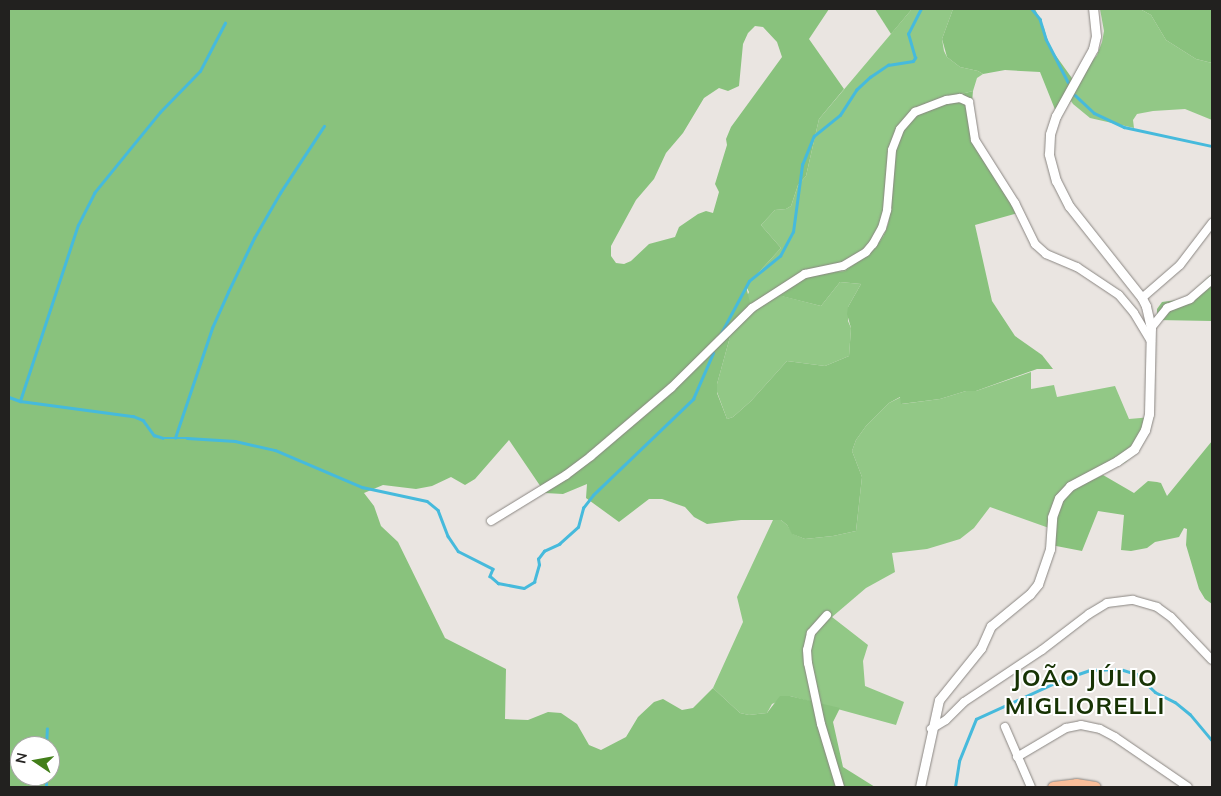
<!DOCTYPE html>
<meta charset="utf-8">
<style>
body{margin:0}
#map{position:relative;width:1221px;height:796px;overflow:hidden;background:#eae5e1;font-family:Mulish,sans-serif}
div>[style]{position:absolute}
.green>*{inset:0;background:#92c886}
.forest>*{inset:0;background:#89c27d}
.stream>*{height:2.5px;margin:-1.25px;padding:0 1.25px;transform-origin:1.25px;border-radius:1.25px;background:#46badc}
.roads{filter:drop-shadow(0 0 1px #8a8682) drop-shadow(0 0 1px #8a8682)}
.minor>*{height:8px;margin:-4px;padding:0 4px;transform-origin:4px;border-radius:4px;background:#fff}
.tertiary>*{height:9px;margin:-4.5px;padding:0 4.5px;transform-origin:4.5px;border-radius:4.5px;background:#fff}
.primary>*{height:11px;margin:-5.5px;padding:0 5.5px;transform-origin:5.5px;border-radius:5.5px;background:#f9be9a}
span{translate:-50% -50%;white-space:nowrap;text-align:center;line-height:1.15;-webkit-text-stroke:4px #fff;paint-order:stroke}
.district-label{font-size:24px;color:#173304;font-weight:700;letter-spacing:1px}
.frame{position:absolute;inset:0;border:10px solid #22211f;pointer-events:none}
.north{position:absolute;left:10px;top:736px;width:50px;height:50px;box-sizing:border-box;background:#fff;border:1px solid #a7a6a5;border-radius:50%;rotate:282deg;font-size:14px;font-weight:700;line-height:20px;text-align:center;color:#22211f}
.north::after{content:'';display:block;margin:auto;width:18px;height:22px;background:#437f1a;clip-path:polygon(50% 0,100% 100%,50% 72%,0 100%)}
</style>
<div id="map">
<div class="green">
<i style="clip-path:polygon(912px 9px,953px 9px,942px 39px,944px 51px,947px 57px,960px 67px,978px 71px,983px 74px,977px 78px,973px 91px,941px 99px,892px 161px,891px 208px,883px 237px,874px 249px,845px 271px,807px 275px,782px 296px,821px 306px,840px 282px,861px 284px,848px 307px,848px 321px,851px 328px,849px 356px,825px 366px,787px 361px,751px 401px,733px 417px,727px 419px,717px 392px,717px 384px,733px 326px,749px 292px,746px 286px,781px 248px,761px 225px,775px 210px,786px 209px,791px 206px,798px 185px,806px 176px,819px 119px)"></i>
<i style="clip-path:polygon(1100px 9px,1140px 9px,1151px 15px,1166px 40px,1196px 59px,1212px 63px,1212px 120px,1185px 109px,1153px 111px,1137px 114px,1133px 120px,1134px 128px,1090px 118px,1073px 104px,1066px 93px,1097px 55px,1102px 42px,1104px 31px)"></i>
<i style="clip-path:polygon(1031px 372px,1031px 389px,1054px 385px,1057px 397px,1115px 386px,1129px 419px,1152px 417px,1146px 438px,1126px 462px,1078px 486px,1049px 528px,990px 507px,974px 528px,960px 539px,927px 549px,892px 553px,895px 572px,866px 588px,832px 617px,868px 645px,863px 661px,865px 686px,904px 702px,896px 725px,790px 696px,772px 704px,767px 713px,749px 715px,740px 713px,713px 688px,743px 622px,737px 597px,773px 520px,781px 520px,787px 525px,793px 534px,805px 539px,833px 536px,856px 531px,862px 477px,852px 451px,856px 440px,866px 426px,889px 403px,901px 397px,902px 404px,940px 399px,966px 391px,976px 391px)"></i>
</div>
<div class="forest">
<i style="clip-path:polygon(evenodd,9px 9px,829px 9px,809px 39px,844px 89px,819px 119px,806px 176px,798px 185px,791px 206px,786px 209px,775px 210px,761px 225px,781px 248px,746px 286px,751px 307px,733px 326px,717px 384px,717px 393px,727px 419px,733px 417px,751px 401px,787px 361px,825px 366px,849px 356px,851px 328px,847px 314px,848px 307px,861px 284px,840px 282px,821px 306px,781px 296px,807px 275px,845px 271px,874px 249px,883px 237px,888px 224px,891px 208px,892px 161px,896px 143px,909px 118px,941px 99px,973px 91px,971px 113px,976px 136px,1018px 213px,975px 225px,992px 301px,1015px 336px,1042px 355px,1053px 369px,1037px 369px,976px 391px,966px 391px,940px 399px,901px 404px,900px 397px,889px 403px,866px 426px,856px 440px,852px 451px,862px 477px,856px 531px,833px 536px,805px 539px,792px 534px,787px 525px,781px 520px,741px 520px,707px 524px,694px 517px,685px 507px,662px 499px,649px 499px,619px 522px,586px 498px,587px 484px,563px 494px,545px 493px,509px 440px,475px 479px,465px 485px,451px 477px,432px 486px,416px 489px,383px 485px,364px 493px,374px 506px,381px 526px,398px 542px,445px 638px,506px 669px,505px 719px,528px 720px,548px 712px,561px 713px,577px 724px,589px 745px,601px 750px,626px 737px,638px 717px,654px 702px,663px 699px,682px 710px,693px 708px,713px 688px,740px 713px,749px 715px,767px 713px,780px 696px,790px 696px,840px 708px,833px 722px,843px 767px,875px 787px,9px 787px,9px 9px,755px 26px,763px 27px,777px 42px,782px 57px,731px 127px,726px 139px,727px 145px,715px 184px,719px 192px,713px 213px,706px 211px,698px 214px,679px 227px,675px 237px,649px 244px,631px 261px,624px 264px,616px 263px,611px 256px,611px 246px,636px 200px,654px 179px,666px 153px,683px 133px,704px 98px,719px 88px,728px 91px,739px 86px,743px 44px,748px 33px,755px 26px,9px 9px,20px 746px,50px 746px,50px 776px,20px 776px,20px 746px)"></i>
<i style="clip-path:polygon(875px 9px,912px 9px,891px 34px)"></i>
<i style="clip-path:polygon(953px 9px,1035px 9px,1044px 28px,1049px 46px,1074px 81px,1066px 93px,1071px 101px,1058px 117px,1040px 72px,1005px 70px,983px 74px,978px 71px,960px 67px,947px 57px,942px 39px)"></i>
<i style="clip-path:polygon(1140px 9px,1212px 9px,1212px 63px,1196px 59px,1166px 40px,1151px 15px)"></i>
<i style="clip-path:polygon(1212px 274px,1212px 321px,1157px 320px,1157px 309px,1162px 302px,1185px 299px)"></i>
<i style="clip-path:polygon(1212px 441px,1212px 604px,1205px 599px,1199px 589px,1186px 545px,1187px 529px,1184px 528px,1179px 537px,1155px 542px,1147px 548px,1131px 551px,1121px 550px,1124px 515px,1098px 511px,1082px 551px,1051px 545px,1057px 502px,1065px 492px,1103px 475px,1134px 493px,1148px 481px,1157px 482px,1161px 483px,1167px 496px)"></i>
</div>
<div class="stream">
<i style="left:1032px;top:9px;width:13px;rotate:51deg"></i>
<i style="left:1040px;top:19px;width:21px;rotate:73deg"></i>
<i style="left:1046px;top:39px;width:48px;rotate:62.9deg"></i>
<i style="left:1075px;top:95px;width:26px;rotate:43deg"></i>
<i style="left:1094px;top:113px;width:33px;rotate:25deg"></i>
<i style="left:1124px;top:127px;width:90px;rotate:12.2deg"></i>
<i style="left:720px;top:335px;width:61px;rotate:-61.8deg"></i>
<i style="left:749px;top:281px;width:40px;rotate:-39deg"></i>
<i style="left:780px;top:256px;width:27px;rotate:-62deg"></i>
<i style="left:793px;top:232px;width:68px;rotate:-82.3deg"></i>
<i style="left:802px;top:165px;width:31px;rotate:-68deg"></i>
<i style="left:814px;top:136px;width:33px;rotate:-39deg"></i>
<i style="left:840px;top:115px;width:30px;rotate:-57deg"></i>
<i style="left:856px;top:90px;width:19px;rotate:-43deg"></i>
<i style="left:870px;top:77px;width:22px;rotate:-34deg"></i>
<i style="left:888px;top:65px;width:25px;rotate:-9deg"></i>
<i style="left:913px;top:61px;width:4px;rotate:-56deg"></i>
<i style="left:915px;top:58px;width:25px;rotate:-106deg"></i>
<i style="left:908px;top:34px;width:28px;rotate:-63deg"></i>
<i style="left:9px;top:397px;width:12px;rotate:20deg"></i>
<i style="left:20px;top:401px;width:114px;rotate:7.6deg"></i>
<i style="left:133px;top:416px;width:11px;rotate:22deg"></i>
<i style="left:143px;top:420px;width:19px;rotate:54deg"></i>
<i style="left:154px;top:435px;width:9px;rotate:18deg"></i>
<i style="left:163px;top:438px;width:24px"></i>
<i style="left:187px;top:438px;width:48px;rotate:3.6deg"></i>
<i style="left:235px;top:441px;width:41px;rotate:12.7deg"></i>
<i style="left:275px;top:450px;width:95px;rotate:23deg"></i>
<i style="left:362px;top:487px;width:66px;rotate:12.2deg"></i>
<i style="left:427px;top:501px;width:14px;rotate:39deg"></i>
<i style="left:438px;top:510px;width:28px;rotate:69deg"></i>
<i style="left:448px;top:536px;width:18px;rotate:56deg"></i>
<i style="left:458px;top:551px;width:39px;rotate:27deg"></i>
<i style="left:493px;top:569px;width:8px;rotate:113deg"></i>
<i style="left:490px;top:576px;width:11px;rotate:41deg"></i>
<i style="left:498px;top:583px;width:26px;rotate:11deg"></i>
<i style="left:524px;top:588px;width:12px;rotate:-31deg"></i>
<i style="left:534px;top:582px;width:18px;rotate:-74deg"></i>
<i style="left:539px;top:565px;width:6px;rotate:-99deg"></i>
<i style="left:538px;top:559px;width:10px;rotate:-53deg"></i>
<i style="left:544px;top:551px;width:17px;rotate:-25deg"></i>
<i style="left:559px;top:544px;width:25px;rotate:-42deg"></i>
<i style="left:578px;top:527px;width:20px;rotate:-75deg"></i>
<i style="left:583px;top:508px;width:16px;rotate:-52deg"></i>
<i style="left:593px;top:495px;width:139px;rotate:-43.8deg"></i>
<i style="left:693px;top:399px;width:50px;rotate:-66.5deg"></i>
<i style="left:20px;top:401px;width:185px;rotate:-71.8deg"></i>
<i style="left:78px;top:225px;width:36px;rotate:-63deg"></i>
<i style="left:94px;top:193px;width:104px;rotate:-50.8deg"></i>
<i style="left:160px;top:112px;width:57px;rotate:-45.7deg"></i>
<i style="left:200px;top:71px;width:54px;rotate:-62.5deg"></i>
<i style="left:175px;top:438px;width:116px;rotate:-71.4deg"></i>
<i style="left:212px;top:328px;width:39px;rotate:-66deg"></i>
<i style="left:228px;top:292px;width:60px;rotate:-64.3deg"></i>
<i style="left:254px;top:238px;width:52px;rotate:-60deg"></i>
<i style="left:280px;top:193px;width:80px;rotate:-56.7deg"></i>
<i style="left:46px;top:746px;width:17px;rotate:-87deg"></i>
<i style="left:46px;top:787px;width:11px;rotate:-90deg"></i>
<i style="left:955px;top:787px;width:26px;rotate:-81deg"></i>
<i style="left:959px;top:761px;width:45px;rotate:-68deg"></i>
<i style="left:976px;top:719px;width:94px;rotate:-24.6deg"></i>
<i style="left:1061px;top:680px;width:31px;rotate:-19deg"></i>
<i style="left:1090px;top:670px;width:30px;rotate:-2deg"></i>
<i style="left:1120px;top:669px;width:17px;rotate:17deg"></i>
<i style="left:1136px;top:674px;width:26px;rotate:43deg"></i>
<i style="left:1155px;top:692px;width:22px;rotate:27deg"></i>
<i style="left:1175px;top:702px;width:19px;rotate:39deg"></i>
<i style="left:1190px;top:714px;width:34px;rotate:50deg"></i>
</div>
<div class="roads">
<div class="minor">
<i style="left:1142px;top:298px;width:50px;rotate:-41deg"></i>
<i style="left:1180px;top:265px;width:53px;rotate:-52.7deg"></i>
<i style="left:1151px;top:328px;width:26px;rotate:-51deg"></i>
<i style="left:1167px;top:308px;width:25px;rotate:-21deg"></i>
<i style="left:1190px;top:299px;width:29px;rotate:-41deg"></i>
<i style="left:491px;top:521px;width:88px;rotate:-31.5deg"></i>
<i style="left:566px;top:475px;width:31px;rotate:-37deg"></i>
<i style="left:591px;top:456px;width:105px;rotate:-40.4deg"></i>
<i style="left:671px;top:388px;width:114px;rotate:-44.6deg"></i>
<i style="left:752px;top:308px;width:63px;rotate:-32.7deg"></i>
<i style="left:805px;top:274px;width:39px;rotate:-12deg"></i>
<i style="left:843px;top:266px;width:27px;rotate:-31deg"></i>
<i style="left:866px;top:252px;width:11px;rotate:-49deg"></i>
<i style="left:873px;top:244px;width:18px;rotate:-61deg"></i>
<i style="left:882px;top:228px;width:19px;rotate:-74deg"></i>
<i style="left:887px;top:210px;width:60px;rotate:-85.2deg"></i>
<i style="left:892px;top:150px;width:22px;rotate:-69deg"></i>
<i style="left:900px;top:129px;width:23px;rotate:-49deg"></i>
<i style="left:915px;top:112px;width:34px;rotate:-21deg"></i>
<i style="left:947px;top:100px;width:13px;rotate:-9deg"></i>
<i style="left:960px;top:98px;width:10px;rotate:24deg"></i>
<i style="left:969px;top:102px;width:38px;rotate:81deg"></i>
<i style="left:975px;top:140px;width:75px;rotate:57.6deg"></i>
<i style="left:1015px;top:203px;width:46px;rotate:64deg"></i>
<i style="left:1035px;top:244px;width:15px;rotate:42deg"></i>
<i style="left:1046px;top:254px;width:34px;rotate:23deg"></i>
<i style="left:1077px;top:267px;width:50px;rotate:33.7deg"></i>
<i style="left:1119px;top:295px;width:23px;rotate:50deg"></i>
<i style="left:1134px;top:313px;width:33px;rotate:59deg"></i>
<i style="left:827px;top:615px;width:24px;rotate:132deg"></i>
<i style="left:811px;top:633px;width:17px;rotate:103deg"></i>
<i style="left:807px;top:650px;width:13px;rotate:86deg"></i>
<i style="left:808px;top:663px;width:62px;rotate:78deg"></i>
<i style="left:821px;top:724px;width:66px;rotate:73.2deg"></i>
<i style="left:1005px;top:727px;width:65px;rotate:66.6deg"></i>
<i style="left:931px;top:729px;width:17px;rotate:-31deg"></i>
<i style="left:946px;top:720px;width:25px;rotate:-45deg"></i>
<i style="left:964px;top:702px;width:94px;rotate:-33.7deg"></i>
<i style="left:1042px;top:650px;width:59px;rotate:-37.5deg"></i>
<i style="left:1089px;top:614px;width:21px;rotate:-31deg"></i>
<i style="left:1107px;top:603px;width:26px;rotate:-7deg"></i>
<i style="left:1133px;top:600px;width:25px;rotate:16deg"></i>
<i style="left:1157px;top:607px;width:17px;rotate:36deg"></i>
<i style="left:1171px;top:617px;width:59px;rotate:46.4deg"></i>
<i style="left:1017px;top:757px;width:57px;rotate:-30.6deg"></i>
<i style="left:1066px;top:728px;width:15px;rotate:-11deg"></i>
<i style="left:1081px;top:725px;width:19px;rotate:12deg"></i>
<i style="left:1100px;top:729px;width:17px;rotate:28deg"></i>
<i style="left:1115px;top:737px;width:88px;rotate:34.4deg"></i>
</div>
<div class="tertiary">
<i style="left:920px;top:787px;width:89px;rotate:-77.7deg"></i>
<i style="left:939px;top:700px;width:67px;rotate:-51.1deg"></i>
<i style="left:981px;top:648px;width:24px;rotate:-66deg"></i>
<i style="left:991px;top:626px;width:50px;rotate:-39.4deg"></i>
<i style="left:1030px;top:594px;width:13px;rotate:-51deg"></i>
<i style="left:1038px;top:584px;width:37px;rotate:-71deg"></i>
<i style="left:1050px;top:549px;width:32px;rotate:-86deg"></i>
<i style="left:1052px;top:517px;width:20px;rotate:-70deg"></i>
<i style="left:1059px;top:498px;width:16px;rotate:-47deg"></i>
<i style="left:1070px;top:486px;width:53px;rotate:-28deg"></i>
<i style="left:1117px;top:461px;width:21px;rotate:-35deg"></i>
<i style="left:1134px;top:449px;width:22px;rotate:-60deg"></i>
<i style="left:1145px;top:430px;width:16px;rotate:-76deg"></i>
<i style="left:1149px;top:414px;width:86px;rotate:-88.7deg"></i>
<i style="left:1151px;top:328px;width:23px;rotate:-103deg"></i>
<i style="left:1146px;top:306px;width:9px;rotate:-117deg"></i>
<i style="left:1142px;top:298px;width:117px;rotate:-128.4deg"></i>
<i style="left:1069px;top:206px;width:28px;rotate:-117deg"></i>
<i style="left:1056px;top:181px;width:28px;rotate:-105deg"></i>
<i style="left:1049px;top:154px;width:20px;rotate:-87deg"></i>
<i style="left:1050px;top:134px;width:19px;rotate:-72deg"></i>
<i style="left:1056px;top:116px;width:77px;rotate:-61.1deg"></i>
<i style="left:1093px;top:49px;width:13px;rotate:-77deg"></i>
<i style="left:1096px;top:36px;width:27px;rotate:-96deg"></i>
</div>
<div class="primary">
<i style="left:1053px;top:787px;width:23px;rotate:-7deg"></i>
<i style="left:1076px;top:784px;width:19px;rotate:9deg"></i>
</div>
</div>
<div class="district-label">
<span style="left:1085px;top:692px">JOÃO JÚLIO<br>MIGLIORELLI</span>
</div>
<div class="frame"></div>
<div class="north">N</div>
</div>
